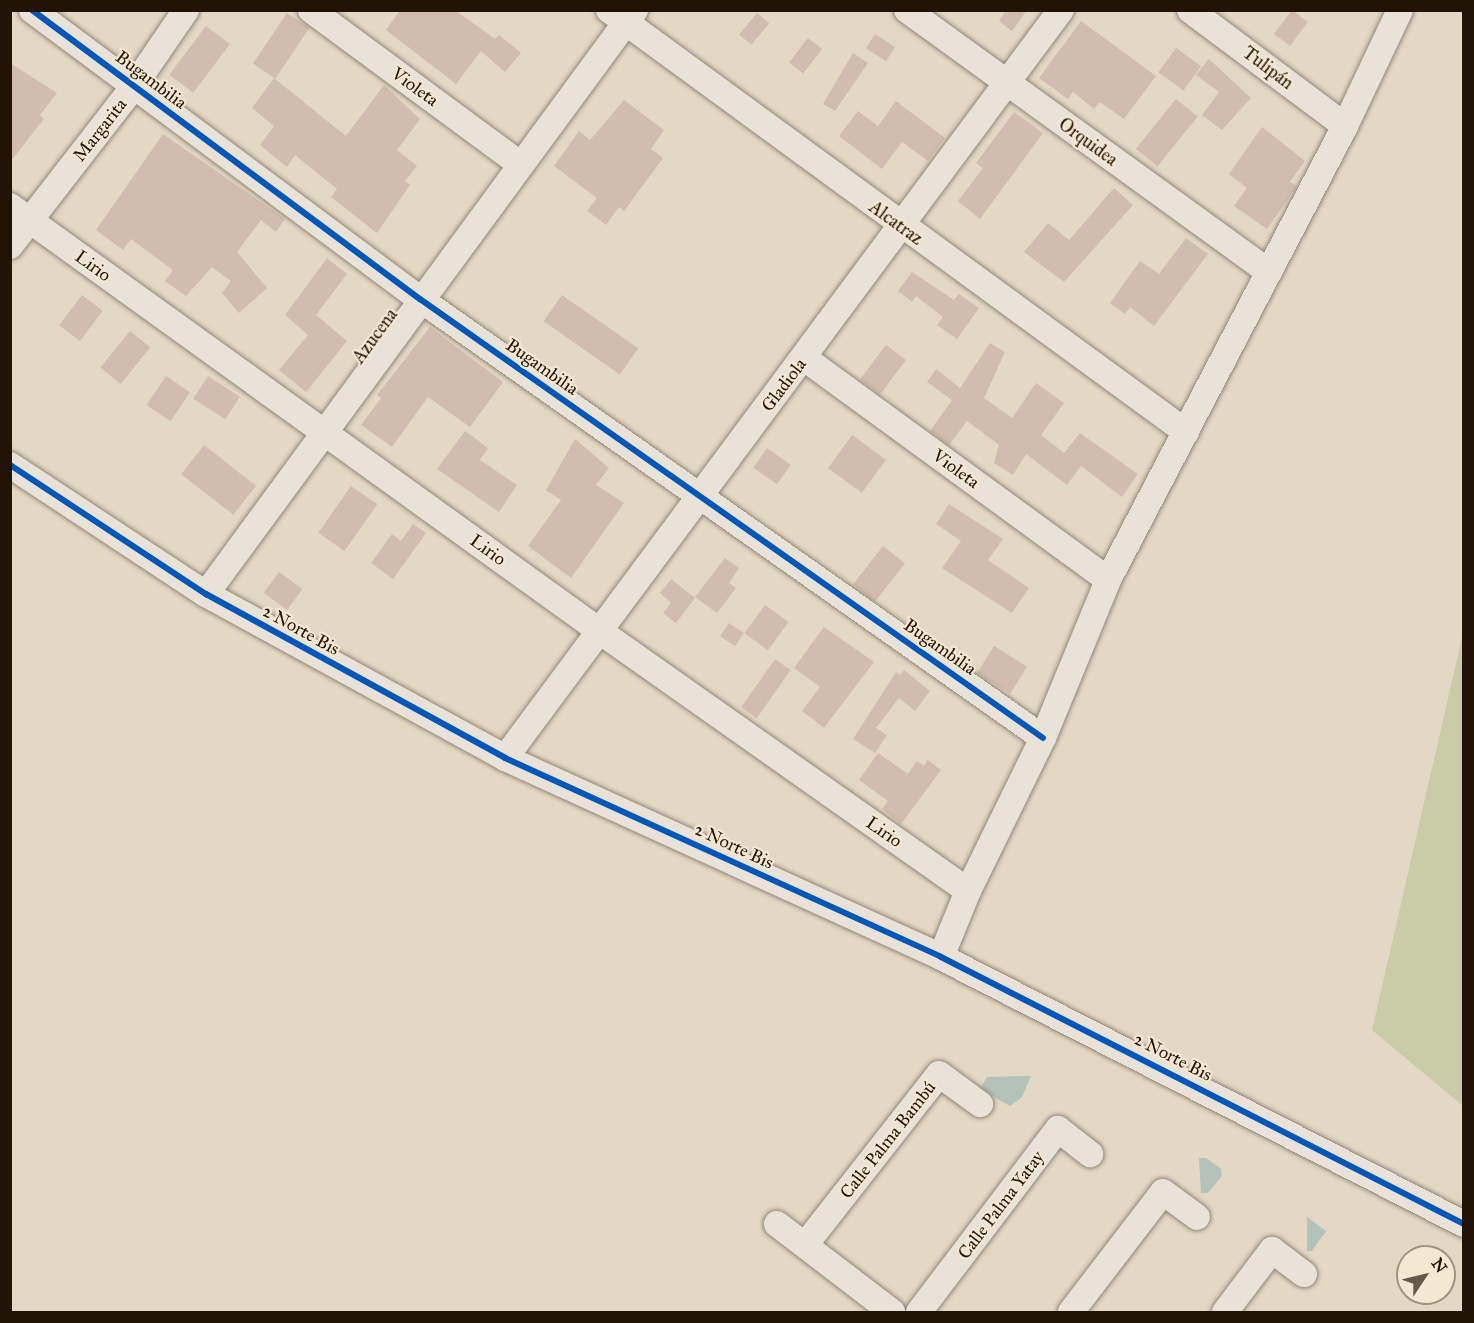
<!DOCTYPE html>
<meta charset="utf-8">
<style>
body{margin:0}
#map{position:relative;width:1474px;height:1323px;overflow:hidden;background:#e3d8c3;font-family:"IM FELL Great Primer",serif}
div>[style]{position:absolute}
.green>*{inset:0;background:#cacca8}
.water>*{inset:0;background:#b3c2bb}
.building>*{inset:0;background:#d1bdaf;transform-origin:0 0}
.roads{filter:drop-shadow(0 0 2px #8f8779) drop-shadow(0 0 2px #8f8779)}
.minor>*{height:26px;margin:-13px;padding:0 13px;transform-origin:13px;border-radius:13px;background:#e8e2d8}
.cycleway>*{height:6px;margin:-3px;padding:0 3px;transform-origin:3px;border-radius:3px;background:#0057b8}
span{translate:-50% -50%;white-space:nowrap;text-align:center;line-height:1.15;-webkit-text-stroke:4.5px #f5e8d0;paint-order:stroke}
.street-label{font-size:18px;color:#211406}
.frame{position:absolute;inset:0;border:12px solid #211406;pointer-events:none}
.north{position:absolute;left:1396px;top:1245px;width:60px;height:60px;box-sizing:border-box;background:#f5e8d0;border:2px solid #a0937f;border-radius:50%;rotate:55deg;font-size:16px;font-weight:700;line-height:24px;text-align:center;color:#211406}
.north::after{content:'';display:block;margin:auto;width:21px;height:27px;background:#655948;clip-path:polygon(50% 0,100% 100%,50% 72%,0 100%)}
</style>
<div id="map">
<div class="green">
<i style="clip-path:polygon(1463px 633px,1463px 1106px,1372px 1030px)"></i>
</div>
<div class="water">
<i style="clip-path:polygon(1031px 1076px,1022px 1097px,1010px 1106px,980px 1089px,987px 1077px)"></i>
<i style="clip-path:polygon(1199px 1158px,1206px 1158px,1221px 1169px,1222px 1176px,1208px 1193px,1201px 1193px)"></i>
<i style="clip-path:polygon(1307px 1217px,1326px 1231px,1312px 1251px,1307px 1251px)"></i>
</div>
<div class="building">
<i style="clip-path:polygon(400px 10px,455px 10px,495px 39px,499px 35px,521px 53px,505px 72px,481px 51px,456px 84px,386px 30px)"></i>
<i style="clip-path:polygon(1006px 10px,1027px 10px,1012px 31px,999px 21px)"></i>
<i style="left:1292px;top:10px;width:20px;height:30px;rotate:37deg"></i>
<i style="left:287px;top:13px;width:27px;height:61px;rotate:34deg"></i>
<i style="left:757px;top:13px;width:16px;height:28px;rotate:40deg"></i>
<i style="clip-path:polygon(1081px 21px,1156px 76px,1124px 119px,1100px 102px,1094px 109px,1073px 92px,1068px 99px,1039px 78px)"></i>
<i style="left:206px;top:26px;width:30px;height:61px;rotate:37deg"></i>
<i style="left:875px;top:34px;width:24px;height:17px;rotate:33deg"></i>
<i style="left:808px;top:38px;width:18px;height:31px;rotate:38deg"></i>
<i style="left:1176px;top:48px;width:31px;height:30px;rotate:36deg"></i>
<i style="clip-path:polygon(853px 53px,868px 63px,835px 111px,823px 104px)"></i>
<i style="clip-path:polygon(1209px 59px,1251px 98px,1222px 130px,1202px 115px,1219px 92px,1196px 75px)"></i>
<i style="clip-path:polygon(10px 63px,57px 93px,40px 115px,44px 119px,10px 162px)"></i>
<i style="clip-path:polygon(274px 78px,346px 136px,384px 85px,420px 119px,397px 150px,417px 166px,405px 181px,410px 185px,377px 233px,331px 197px,337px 189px,295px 155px,287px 167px,260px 145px,274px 126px,252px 108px)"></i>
<i style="left:1176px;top:99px;width:28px;height:64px;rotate:39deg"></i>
<i style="clip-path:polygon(624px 100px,664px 130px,651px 149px,663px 158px,624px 211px,619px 207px,606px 225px,587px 211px,597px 198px,554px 166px,579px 131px,590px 140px)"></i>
<i style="clip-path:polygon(896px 101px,945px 138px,928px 161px,902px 142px,882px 169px,839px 136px,858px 111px,878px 126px)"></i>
<i style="clip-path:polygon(1014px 112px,1043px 133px,980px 219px,958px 201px,983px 168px,976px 163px)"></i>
<i style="clip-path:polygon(1262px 127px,1305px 161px,1290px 182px,1297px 186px,1294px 191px,1267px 229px,1234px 206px,1247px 188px,1229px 174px)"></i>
<i style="clip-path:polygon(163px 134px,285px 219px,276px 232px,261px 220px,237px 252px,267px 288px,239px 313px,222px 293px,231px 281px,212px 267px,186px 296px,165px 281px,173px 270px,131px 239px,123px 250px,96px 230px)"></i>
<i style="clip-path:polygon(1114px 188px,1133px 205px,1064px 282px,1024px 252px,1048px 223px,1069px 240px)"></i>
<i style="clip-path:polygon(1186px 238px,1208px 254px,1154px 326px,1130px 307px,1125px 314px,1110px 303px,1140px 261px,1159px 274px)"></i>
<i style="clip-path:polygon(327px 258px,347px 274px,316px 315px,347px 341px,306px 392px,279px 370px,308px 335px,285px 315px)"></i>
<i style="clip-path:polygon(912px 272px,954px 300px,959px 294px,979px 308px,957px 339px,937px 325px,943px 317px,916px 296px,912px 302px,898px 291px)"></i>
<i style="left:82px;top:295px;width:26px;height:38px;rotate:37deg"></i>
<i style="left:562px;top:295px;width:93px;height:32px;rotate:35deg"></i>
<i style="clip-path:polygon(430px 327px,503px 382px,470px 427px,428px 397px,392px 447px,361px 425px,381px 398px,377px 395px)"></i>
<i style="left:130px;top:331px;width:26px;height:47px;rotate:39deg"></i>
<i style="clip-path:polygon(990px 343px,1005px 352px,984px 398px,1012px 418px,1036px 383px,1064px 403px,1041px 435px,1064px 453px,1080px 433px,1138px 474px,1122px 497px,1081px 466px,1067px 485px,1026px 454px,1013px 475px,994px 463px,999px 445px,967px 421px,949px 445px,930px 431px,952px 400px,927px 382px,936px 369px,960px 388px)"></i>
<i style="left:886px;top:345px;width:25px;height:43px;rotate:37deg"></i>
<i style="left:166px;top:376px;width:29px;height:35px;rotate:34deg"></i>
<i style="left:208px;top:376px;width:38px;height:27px;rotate:33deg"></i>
<i style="clip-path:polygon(465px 431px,488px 448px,480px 460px,517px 485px,499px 512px,437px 469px)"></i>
<i style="left:852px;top:435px;width:42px;height:41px;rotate:36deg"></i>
<i style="clip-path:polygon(575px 439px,609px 468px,596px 485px,624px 503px,571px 578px,528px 546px,561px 500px,546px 490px)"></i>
<i style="left:204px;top:445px;width:66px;height:37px;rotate:38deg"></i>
<i style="left:767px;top:448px;width:29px;height:24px;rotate:35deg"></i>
<i style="left:351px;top:486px;width:32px;height:57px;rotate:35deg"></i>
<i style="clip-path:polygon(949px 504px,1003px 539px,988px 560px,1029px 588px,1012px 613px,942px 568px,961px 541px,936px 524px)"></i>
<i style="clip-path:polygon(413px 524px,426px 533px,393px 579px,371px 563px,392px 534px,401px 541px)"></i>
<i style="left:883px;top:546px;width:28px;height:49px;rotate:38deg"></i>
<i style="clip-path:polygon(725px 558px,739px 568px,729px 583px,736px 588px,717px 613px,695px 597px)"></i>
<i style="left:279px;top:572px;width:29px;height:26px;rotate:36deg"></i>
<i style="clip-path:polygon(671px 579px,695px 598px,676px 623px,663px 613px,671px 603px,660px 593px)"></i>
<i style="left:765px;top:605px;width:29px;height:35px;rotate:36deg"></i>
<i style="left:729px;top:623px;width:18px;height:16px;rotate:34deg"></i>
<i style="clip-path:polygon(824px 627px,874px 662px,824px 728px,802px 711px,820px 687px,794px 668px)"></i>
<i style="left:994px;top:646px;width:39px;height:32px;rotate:32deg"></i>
<i style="left:775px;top:659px;width:19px;height:59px;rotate:35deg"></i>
<i style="clip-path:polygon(904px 670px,930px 691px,915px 711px,899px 698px,876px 728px,887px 735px,875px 753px,853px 739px,896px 672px,900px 675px)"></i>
<i style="clip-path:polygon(878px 753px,908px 774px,917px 761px,924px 766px,928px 760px,941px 770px,901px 824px,882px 809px,888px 801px,859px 780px)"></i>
</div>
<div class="roads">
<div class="minor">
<i style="left:32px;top:10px;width:484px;rotate:36.7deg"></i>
<i style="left:420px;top:299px;width:762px;rotate:35.17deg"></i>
<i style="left:311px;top:10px;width:260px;rotate:36.4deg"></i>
<i style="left:609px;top:10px;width:715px;rotate:36.18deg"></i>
<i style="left:907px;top:10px;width:447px;rotate:35.9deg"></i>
<i style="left:1190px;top:10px;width:194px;rotate:36.8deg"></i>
<i style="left:10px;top:206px;width:729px;rotate:35.78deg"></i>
<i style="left:601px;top:632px;width:449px;rotate:35.2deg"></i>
<i style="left:10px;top:246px;width:202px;rotate:-52.2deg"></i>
<i style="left:134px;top:86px;width:92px;rotate:-55.6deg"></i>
<i style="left:804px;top:358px;width:376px;rotate:36.1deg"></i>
<i style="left:10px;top:465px;width:235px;rotate:33.4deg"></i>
<i style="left:206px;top:594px;width:341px;rotate:28.7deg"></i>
<i style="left:505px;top:758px;width:479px;rotate:24.5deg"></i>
<i style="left:941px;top:957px;width:587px;rotate:27.05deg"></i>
<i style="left:206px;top:594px;width:725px;rotate:-53.7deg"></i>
<i style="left:505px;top:758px;width:932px;rotate:-53.38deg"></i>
<i style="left:941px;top:957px;width:71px;rotate:-67.8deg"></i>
<i style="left:968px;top:891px;width:170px;rotate:-63.9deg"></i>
<i style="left:1043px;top:738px;width:171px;rotate:-67.6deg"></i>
<i style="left:1108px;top:580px;width:512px;rotate:-62.43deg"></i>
<i style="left:1345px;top:126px;width:128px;rotate:-64.6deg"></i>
<i style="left:777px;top:1224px;width:145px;rotate:37.4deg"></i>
<i style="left:805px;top:1245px;width:217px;rotate:-51.9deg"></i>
<i style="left:939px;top:1074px;width:51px;rotate:36.2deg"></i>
<i style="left:919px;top:1312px;width:230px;rotate:-52.8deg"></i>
<i style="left:1058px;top:1129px;width:41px;rotate:38deg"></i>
<i style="left:1071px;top:1312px;width:151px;rotate:-52.5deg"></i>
<i style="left:1163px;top:1192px;width:42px;rotate:36.3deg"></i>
<i style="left:1225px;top:1312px;width:78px;rotate:-52.8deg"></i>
<i style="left:1272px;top:1250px;width:40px;rotate:37deg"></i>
</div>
</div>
<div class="cycleway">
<i style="left:32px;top:10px;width:484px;rotate:36.7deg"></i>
<i style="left:420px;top:299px;width:762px;rotate:35.17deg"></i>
<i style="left:10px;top:465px;width:235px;rotate:33.4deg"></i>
<i style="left:206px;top:594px;width:341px;rotate:28.7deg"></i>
<i style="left:505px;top:758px;width:479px;rotate:24.5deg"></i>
<i style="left:941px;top:957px;width:587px;rotate:27.05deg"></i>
</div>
<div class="street-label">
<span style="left:1268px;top:68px;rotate:37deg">Tulipán</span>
<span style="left:151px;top:80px;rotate:37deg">Bugambilia</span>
<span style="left:415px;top:87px;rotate:36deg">Violeta</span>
<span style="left:100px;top:130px;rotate:-52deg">Margarita</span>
<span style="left:1088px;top:142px;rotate:36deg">Orquidea</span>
<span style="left:896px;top:223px;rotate:36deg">Alcatraz</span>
<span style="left:93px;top:266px;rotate:36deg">Lirio</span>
<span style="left:375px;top:336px;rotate:-54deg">Azucena</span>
<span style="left:542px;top:367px;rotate:35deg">Bugambilia</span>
<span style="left:784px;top:385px;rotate:-53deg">Gladiola</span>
<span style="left:956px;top:469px;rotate:36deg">Violeta</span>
<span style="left:488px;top:550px;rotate:36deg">Lirio</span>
<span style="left:301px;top:630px;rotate:29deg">2 Norte Bis</span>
<span style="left:940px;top:647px;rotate:35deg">Bugambilia</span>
<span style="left:884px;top:832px;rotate:35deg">Lirio</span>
<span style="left:734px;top:846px;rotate:25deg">2 Norte Bis</span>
<span style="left:1173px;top:1057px;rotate:27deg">2 Norte Bis</span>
<span style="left:888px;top:1140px;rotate:-52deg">Calle Palma Bambú</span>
<span style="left:1001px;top:1205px;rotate:-53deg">Calle Palma Yatay</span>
</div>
<div class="frame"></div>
<div class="north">N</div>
</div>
